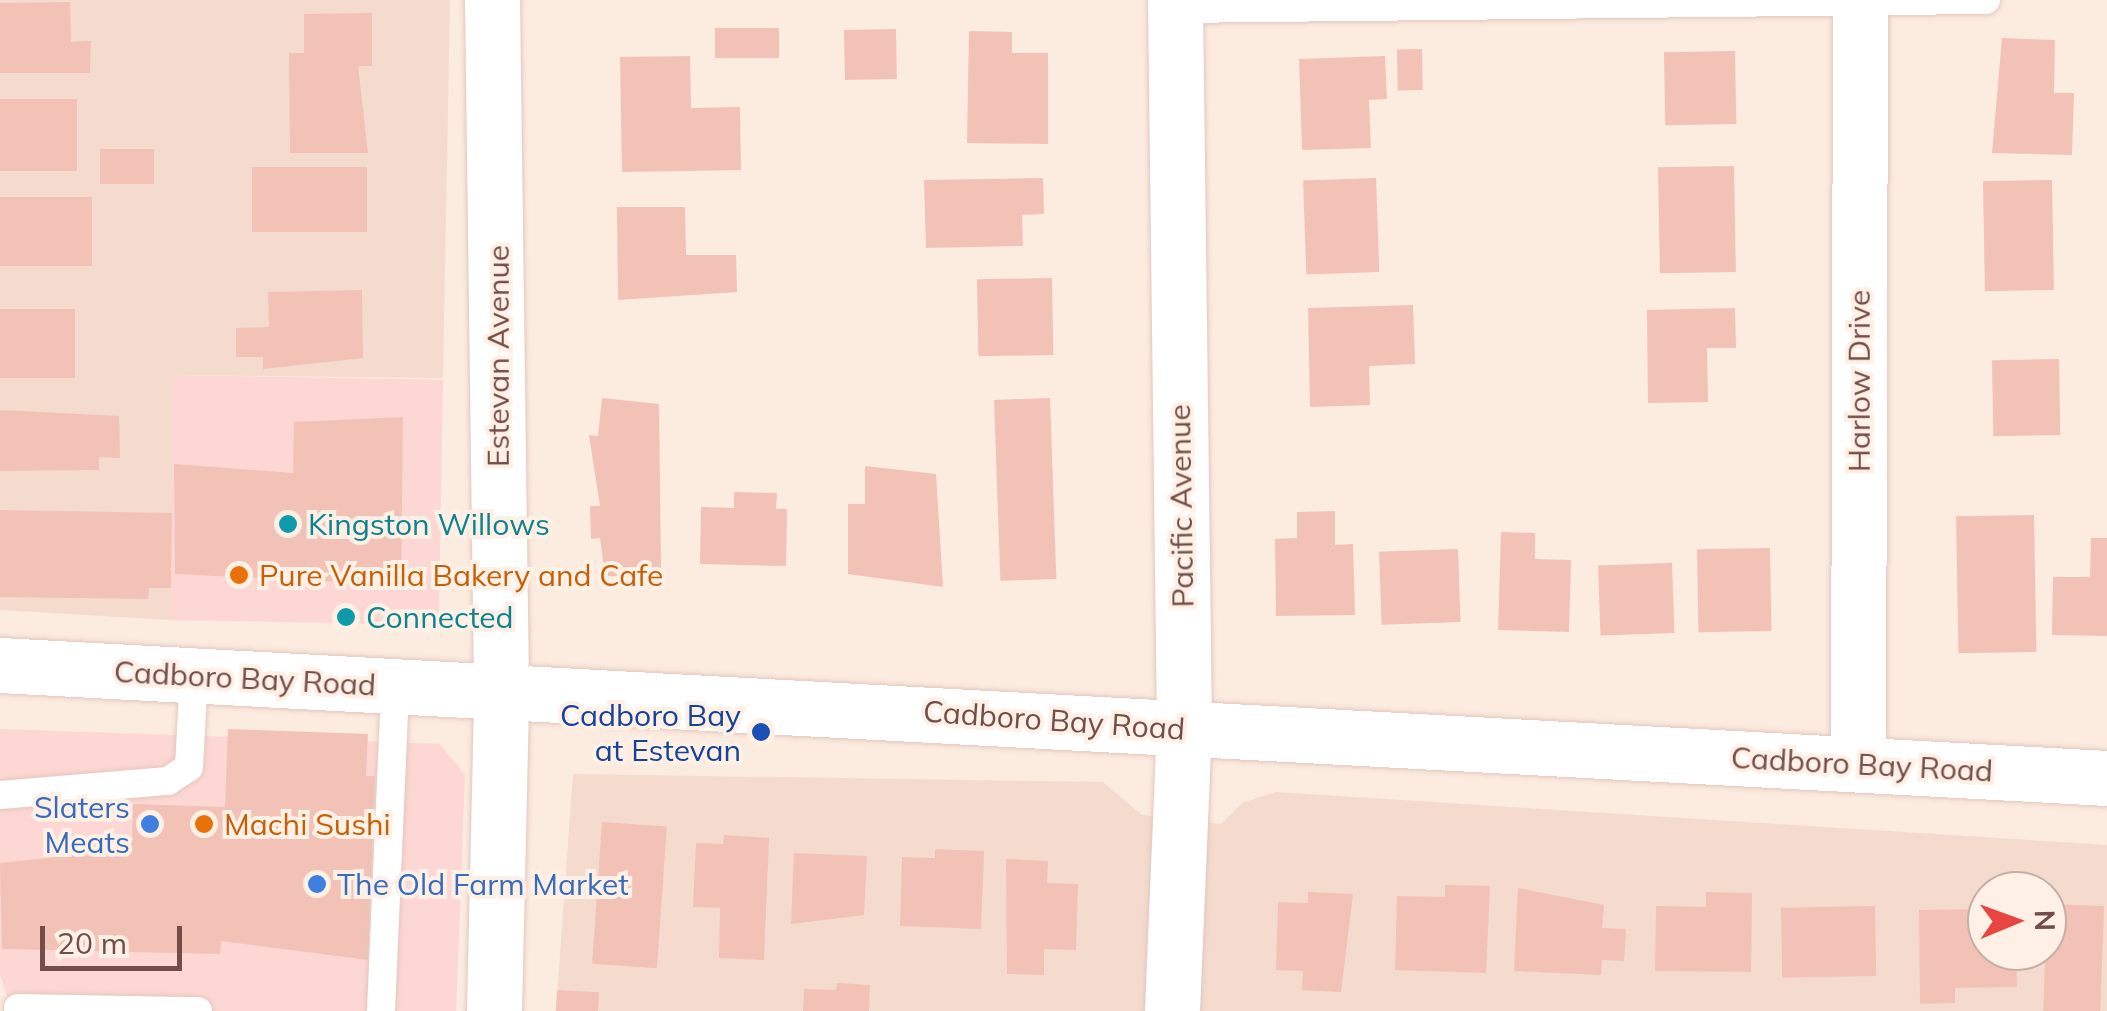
<!DOCTYPE html>
<style>
body{margin:0}
#map{position:relative;width:2107px;height:1011px;overflow:hidden;background:#fcebdf;font-family:Mulish,sans-serif}
div>[style]{position:absolute}
.residential>*{inset:0;background:#f4dbce}
.commercial>*{inset:0;background:#fdd7d3;transform-origin:0 0}
.building>*{inset:0;background:#f2c2b7;transform-origin:0 0}
.roads{filter:drop-shadow(0 0 2px #e2c7bf) drop-shadow(0 0 2px #e2c7bf)}
.service>*{height:28px;margin:-14px;padding:0 14px;transform-origin:14px;border-radius:14px;background:#fff}
.minor>*{height:55px;margin:-27.5px;padding:0 27.5px;transform-origin:27.5px;border-radius:27.5px;background:#fff}
.tertiary>*{height:55px;margin:-27.5px;padding:0 27.5px;transform-origin:27.5px;border-radius:27.5px;background:#fff}
.secondary>*{height:55px;margin:-27.5px;padding:0 27.5px;transform-origin:27.5px;border-radius:27.5px;background:#fff}
.dots>*{width:28px;height:28px;translate:-50% -50%;box-sizing:border-box;border:5px solid #fff0e6;border-radius:50%}
span{translate:-50% -50%;white-space:nowrap;text-align:center;line-height:1.15;-webkit-text-stroke:8px #fff0e6;paint-order:stroke}
.street-label{font-size:30px;color:#734d47}
.culture-label{font-size:30px;color:#0d838f}
.left{translate:0 -50%;text-align:left}
.food-label{font-size:30px;color:#c56008}
.transit-label{font-size:30px;color:#164399}
.right{translate:-100% -50%;text-align:right}
.shop-label{font-size:30px;color:#366cbe}
.north{position:absolute;left:1967px;top:871px;width:100px;height:100px;box-sizing:border-box;background:#fff0e6;border:2px solid #c7afa6;border-radius:50%;rotate:89deg;font-size:28px;font-weight:700;line-height:40px;text-align:center;color:#734d47}
.north::after{content:'';display:block;margin:auto;width:35px;height:45px;background:#e84542;clip-path:polygon(50% 0,100% 100%,50% 72%,0 100%)}
.scale{position:absolute;left:40px;top:926px;width:142px;height:45px;box-sizing:border-box;border:5px solid #734d47;border-top:0;padding-left:12px;font-size:30px;line-height:35px;white-space:nowrap;color:#734d47;-webkit-text-stroke:8px #fff0e6;paint-order:stroke}
</style>
<div id="map">
<div class="residential">
<i style="clip-path:polygon(0 0,450px 0,443px 378px,174px 375px,172px 620px,0 610px)"></i>
<i style="clip-path:polygon(evenodd,573px 774px,1103px 782px,1142px 815px,1221px 824px,1242px 803px,1276px 792px,2107px 845px,2107px 1011px,556px 1011px,573px 774px,1987px 891px,2047px 891px,2047px 951px,1987px 951px,1987px 891px)"></i>
</div>
<div class="commercial">
<i style="left:174px;top:375px;width:269px;height:245px;rotate:1deg"></i>
<i style="clip-path:polygon(0 729px,440px 744px,465px 775px,456px 1011px,12px 1011px,0 975px)"></i>
</div>
<div class="building">
<i style="clip-path:polygon(70px 2px,71px 42px,91px 41px,90px 73px,0 73px,0 3px)"></i>
<i style="clip-path:polygon(372px 13px,372px 66px,358px 66px,368px 153px,290px 153px,289px 53px,304px 53px,304px 14px)"></i>
<i style="left:715px;top:28px;width:64px;height:30px"></i>
<i style="left:896px;top:29px;width:50px;height:52px;rotate:89deg"></i>
<i style="clip-path:polygon(969px 31px,1012px 32px,1012px 53px,1048px 53px,1048px 144px,967px 143px)"></i>
<i style="clip-path:polygon(2002px 38px,2055px 40px,2054px 93px,2074px 93px,2072px 155px,1992px 153px)"></i>
<i style="left:1422px;top:49px;width:41px;height:25px;rotate:89deg"></i>
<i style="left:1735px;top:51px;width:73px;height:71px;rotate:89deg"></i>
<i style="clip-path:polygon(690px 56px,691px 108px,740px 107px,741px 170px,622px 172px,620px 57px)"></i>
<i style="clip-path:polygon(1385px 56px,1387px 99px,1369px 100px,1371px 148px,1302px 150px,1299px 59px)"></i>
<i style="left:77px;top:99px;width:72px;height:77px;rotate:90deg"></i>
<i style="left:100px;top:149px;width:54px;height:35px"></i>
<i style="left:1734px;top:166px;width:106px;height:76px;rotate:89deg"></i>
<i style="left:252px;top:167px;width:115px;height:65px"></i>
<i style="clip-path:polygon(1043px 178px,1044px 214px,1022px 215px,1023px 246px,926px 248px,924px 180px)"></i>
<i style="left:1376px;top:178px;width:94px;height:73px;rotate:88deg"></i>
<i style="left:2052px;top:180px;width:110px;height:69px;rotate:89deg"></i>
<i style="left:0;top:197px;width:92px;height:69px"></i>
<i style="clip-path:polygon(617px 207px,685px 207px,686px 255px,736px 255px,737px 292px,618px 300px)"></i>
<i style="left:1052px;top:278px;width:77px;height:75px;rotate:89deg"></i>
<i style="clip-path:polygon(362px 290px,363px 358px,263px 369px,263px 357px,236px 357px,236px 328px,269px 327px,268px 292px)"></i>
<i style="clip-path:polygon(1413px 305px,1415px 364px,1369px 366px,1370px 405px,1310px 407px,1308px 308px)"></i>
<i style="clip-path:polygon(1735px 308px,1736px 348px,1707px 348px,1708px 402px,1648px 403px,1647px 310px)"></i>
<i style="left:0;top:309px;width:75px;height:69px"></i>
<i style="left:2059px;top:359px;width:76px;height:67px;rotate:89deg"></i>
<i style="clip-path:polygon(602px 398px,659px 404px,661px 569px,636px 576px,605px 576px,600px 538px,591px 539px,590px 506px,600px 506px,589px 435px,598px 436px)"></i>
<i style="left:1050px;top:398px;width:181px;height:56px;rotate:88deg"></i>
<i style="clip-path:polygon(0 410px,119px 416px,120px 458px,99px 457px,99px 470px,0 471px)"></i>
<i style="clip-path:polygon(403px 417px,401px 585px,175px 574px,174px 464px,293px 473px,294px 422px)"></i>
<i style="clip-path:polygon(865px 466px,936px 474px,943px 587px,848px 574px,848px 504px,865px 504px)"></i>
<i style="clip-path:polygon(734px 492px,777px 493px,776px 509px,787px 509px,786px 566px,700px 564px,701px 507px,734px 508px)"></i>
<i style="clip-path:polygon(0 510px,172px 513px,171px 588px,149px 588px,148px 599px,0 597px)"></i>
<i style="clip-path:polygon(1335px 511px,1335px 545px,1353px 544px,1355px 615px,1276px 616px,1275px 539px,1297px 538px,1297px 512px)"></i>
<i style="left:2034px;top:515px;width:137px;height:78px;rotate:89deg"></i>
<i style="clip-path:polygon(1501px 532px,1535px 533px,1535px 559px,1571px 560px,1569px 632px,1498px 630px)"></i>
<i style="clip-path:polygon(2091px 538px,2107px 538px,2107px 636px,2052px 635px,2053px 577px,2090px 577px)"></i>
<i style="left:1770px;top:548px;width:83px;height:73px;rotate:89deg"></i>
<i style="left:1458px;top:549px;width:73px;height:79px;rotate:88deg"></i>
<i style="left:1672px;top:563px;width:70px;height:74px;rotate:88deg"></i>
<i style="clip-path:polygon(228px 729px,368px 734px,366px 776px,375px 776px,368px 960px,221px 941px,220px 954px,2px 949px,0 863px,57px 857px,57px 846px,91px 847px,92px 837px,132px 838px,133px 804px,225px 807px)"></i>
<i style="left:602px;top:822px;width:65px;height:142px;rotate:4deg"></i>
<i style="clip-path:polygon(724px 835px,769px 838px,764px 960px,719px 958px,720px 908px,693px 907px,696px 843px,723px 844px)"></i>
<i style="clip-path:polygon(935px 849px,984px 851px,981px 929px,900px 926px,902px 857px,935px 858px)"></i>
<i style="clip-path:polygon(794px 853px,867px 856px,864px 915px,791px 924px)"></i>
<i style="clip-path:polygon(1006px 859px,1048px 861px,1047px 883px,1078px 884px,1076px 950px,1044px 949px,1044px 975px,1007px 974px)"></i>
<i style="clip-path:polygon(1445px 885px,1490px 886px,1486px 973px,1395px 970px,1397px 896px,1445px 897px)"></i>
<i style="clip-path:polygon(1518px 888px,1604px 905px,1602px 928px,1626px 929px,1624px 961px,1602px 960px,1601px 975px,1514px 971px)"></i>
<i style="clip-path:polygon(1308px 892px,1353px 894px,1341px 992px,1302px 990px,1303px 971px,1276px 970px,1278px 902px,1308px 903px)"></i>
<i style="clip-path:polygon(1706px 892px,1752px 893px,1751px 972px,1655px 971px,1656px 906px,1706px 907px)"></i>
<i style="left:2047px;top:904px;width:57px;height:107px;rotate:2deg"></i>
<i style="left:1875px;top:906px;width:70px;height:94px;rotate:89deg"></i>
<i style="clip-path:polygon(1987px 909px,1987px 951px,2016px 951px,2017px 987px,1955px 988px,1955px 1003px,1920px 1004px,1919px 910px)"></i>
<i style="clip-path:polygon(837px 983px,870px 985px,869px 1011px,803px 1011px,804px 989px,836px 990px)"></i>
<i style="left:557px;top:990px;width:42px;height:21px;rotate:3deg"></i>
</div>
<div class="roads">
<div class="service">
<i style="left:1175px;top:9px;width:811px;rotate:-0.64deg"></i>
<i style="left:0;top:795px;width:169px;rotate:-4.8deg"></i>
<i style="left:168px;top:781px;width:25px;rotate:-34deg"></i>
<i style="left:189px;top:767px;width:91px;rotate:-86.9deg"></i>
<i style="left:18px;top:1008px;width:180px;rotate:1deg"></i>
<i style="left:381px;top:1011px;width:325px;rotate:-87.5deg"></i>
</div>
<div class="minor">
<i style="left:492px;top:0;width:691px;rotate:89.25deg"></i>
<i style="left:1858px;top:763px;width:763px;rotate:-89.85deg"></i>
<i style="left:1172px;top:1011px;width:283px;rotate:-87.6deg"></i>
<i style="left:1184px;top:728px;width:728px;rotate:-90.71deg"></i>
</div>
<div class="tertiary">
<i style="left:494px;top:1011px;width:320px;rotate:-88.7deg"></i>
</div>
<div class="secondary">
<i style="left:0;top:665px;width:2110px;rotate:3.07deg"></i>
</div>
</div>
<div class="dots">
<i style="left:288px;top:524px;background:#0f9aa8"></i>
<i style="left:239px;top:575px;background:#e8710a"></i>
<i style="left:346px;top:617px;background:#0f9aa8"></i>
<i style="left:761px;top:732px;background:#1a4fb4"></i>
<i style="left:150px;top:824px;background:#3f7fe0"></i>
<i style="left:204px;top:824px;background:#e8710a"></i>
<i style="left:317px;top:884px;background:#3f7fe0"></i>
</div>
<div class="street-label">
<span style="left:498px;top:356px;rotate:-90deg">Estevan Avenue</span>
<span style="left:1859px;top:381px;rotate:-90deg">Harlow Drive</span>
<span style="left:1181px;top:506px;rotate:-91deg">Pacific Avenue</span>
<span style="left:245px;top:678px;rotate:3deg">Cadboro Bay Road</span>
<span style="left:1054px;top:720px;rotate:4deg">Cadboro Bay Road</span>
<span style="left:1862px;top:764px;rotate:3deg">Cadboro Bay Road</span>
</div>
<div class="culture-label">
<span class="left" style="left:308px;top:524px">Kingston Willows</span>
<span class="left" style="left:366px;top:617px">Connected</span>
</div>
<div class="food-label">
<span class="left" style="left:259px;top:575px">Pure Vanilla Bakery and Cafe</span>
<span class="left" style="left:224px;top:824px">Machi Sushi</span>
</div>
<div class="transit-label">
<span class="right" style="left:741px;top:732px">Cadboro Bay<br>at Estevan</span>
</div>
<div class="shop-label">
<span class="right" style="left:130px;top:824px">Slaters<br>Meats</span>
<span class="left" style="left:337px;top:884px">The Old Farm Market</span>
</div>
<div class="north">N</div>
<div class="scale">20 m</div>
</div>
